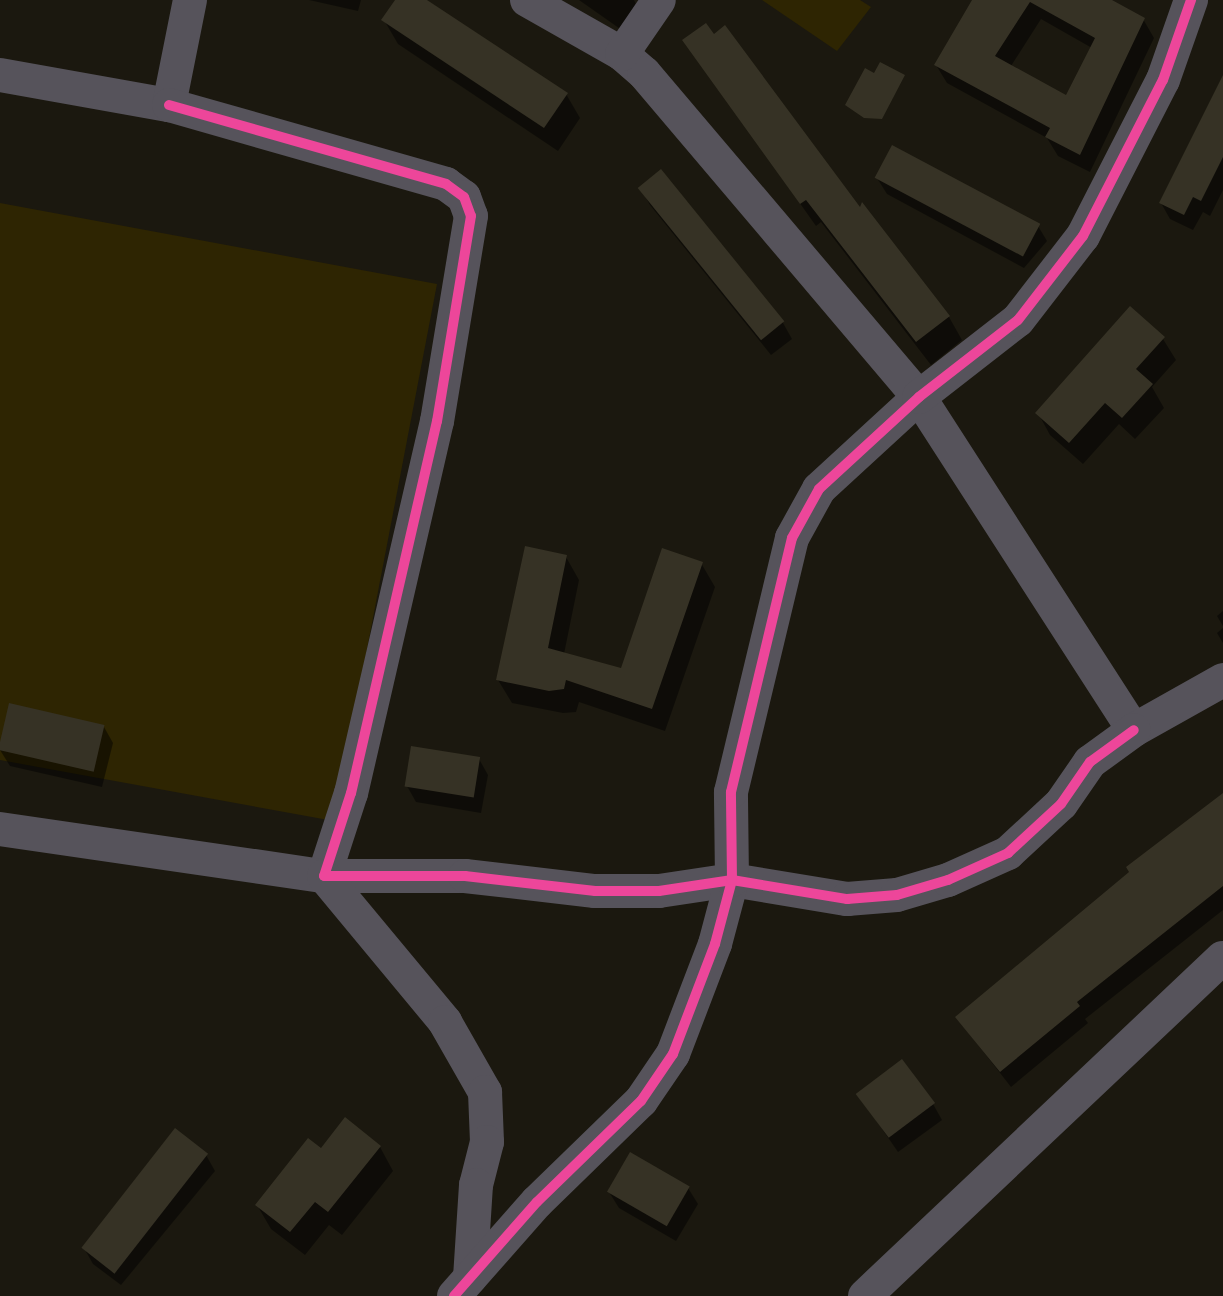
<!DOCTYPE html>
<style>
body{margin:0}
#map{position:relative;width:1223px;height:1296px;overflow:hidden;background:#1b180f;font-family:"DejaVu Sans",sans-serif}
div>[style]{position:absolute}
.green>*{inset:0;background:#2e2502}
.shadow>*{inset:0;background:#0007}
.building>*{inset:0;background:#363225;transform-origin:0 0}
.minor>*{height:34px;margin:-17px;padding:0 17px;transform-origin:17px;border-radius:17px;background:#56535b}
.cycleway>*{height:10px;margin:-5px;padding:0 5px;transform-origin:5px;border-radius:5px;background:#ed469a}
span{translate:-50% -50%;white-space:nowrap;text-align:center;line-height:1.15;-webkit-text-stroke:8px #201b0a;paint-order:stroke}
</style>
<div id="map">
<div class="green">
<i style="clip-path:polygon(762px 0,860px 0,871px 7px,837px 51px)"></i>
<i style="clip-path:polygon(0 203px,437px 284px,334px 821px,0 760px)"></i>
</div>
<div class="shadow">
<i style="clip-path:polygon(309px 0,361px 0,358px 11px)"></i>
<i style="clip-path:polygon(397px 0,424px 0,566px 94px,580px 118px,558px 151px,398px 44px,384px 20px)"></i>
<i style="clip-path:polygon(579px 0,634px 0,640px 13px,626px 33px)"></i>
<i style="clip-path:polygon(evenodd,977px 0,1108px 0,1143px 19px,1154px 38px,1090px 172px,1058px 156px,1047px 138px,947px 83px,936px 65px,977px 0,1041px 19px,1092px 48px,1067px 97px,1011px 66px,1041px 19px)"></i>
<i style="clip-path:polygon(685px 41px,860px 211px,949px 317px,962px 340px,931px 365px,821px 222px,816px 226px)"></i>
<i style="clip-path:polygon(1223px 91px,1223px 190px,1210px 216px,1203px 212px,1193px 230px,1170px 219px,1161px 203px)"></i>
<i style="clip-path:polygon(661px 172px,783px 323px,792px 339px,771px 355px,650px 205px,641px 189px)"></i>
<i style="clip-path:polygon(877px 178px,1038px 226px,1047px 241px,1024px 268px,887px 194px)"></i>
<i style="clip-path:polygon(1163px 339px,1176px 360px,1152px 387px,1164px 408px,1135px 439px,1119px 424px,1083px 464px,1050px 435px,1038px 413px)"></i>
<i style="clip-path:polygon(566px 557px,579px 580px,564px 654px,622px 671px,701px 563px,715px 587px,665px 731px,579px 702px,576px 712px,563px 713px,512px 703px,498px 680px)"></i>
<i style="clip-path:polygon(1223px 611px,1223px 626px,1217px 616px)"></i>
<i style="clip-path:polygon(1223px 628px,1223px 643px,1217px 633px)"></i>
<i style="clip-path:polygon(104px 727px,113px 743px,102px 787px,10px 766px,0 750px)"></i>
<i style="clip-path:polygon(479px 759px,488px 775px,481px 813px,416px 802px,407px 786px)"></i>
<i style="clip-path:polygon(1223px 812px,1223px 910px,1085px 1019px,1088px 1023px,1011px 1087px,957px 1018px)"></i>
<i style="clip-path:polygon(858px 1094px,933px 1104px,942px 1120px,898px 1152px)"></i>
<i style="clip-path:polygon(380px 1147px,393px 1171px,342px 1235px,329px 1225px,305px 1255px,271px 1229px,257px 1205px,321px 1151px)"></i>
<i style="clip-path:polygon(206px 1155px,215px 1171px,121px 1285px,93px 1264px,84px 1248px)"></i>
<i style="clip-path:polygon(688px 1188px,698px 1204px,676px 1241px,619px 1208px,609px 1192px)"></i>
</div>
<div class="building">
<i style="clip-path:polygon(395px 0,427px 0,568px 93px,544px 128px,381px 20px)"></i>
<i style="clip-path:polygon(evenodd,972px 0,1112px 0,1145px 18px,1080px 155px,1045px 137px,1050px 128px,934px 65px,972px 0,1030px 2px,1095px 38px,1066px 95px,995px 56px,1030px 2px)"></i>
<i style="clip-path:polygon(706px 23px,714px 34px,725px 25px,860px 207px,862px 202px,950px 316px,916px 342px,806px 200px,800px 204px,682px 40px)"></i>
<i style="clip-path:polygon(880px 62px,905px 75px,882px 119px,864px 118px,845px 105px,865px 68px,874px 73px)"></i>
<i style="clip-path:polygon(1223px 75px,1223px 157px,1201px 201px,1193px 197px,1184px 215px,1159px 203px)"></i>
<i style="left:892px;top:145px;width:168px;height:37px;rotate:28deg"></i>
<i style="left:661px;top:169px;width:196px;height:30px;rotate:51deg"></i>
<i style="clip-path:polygon(1130px 306px,1165px 337px,1136px 369px,1153px 384px,1122px 418px,1105px 403px,1069px 443px,1035px 413px)"></i>
<i style="clip-path:polygon(525px 546px,567px 555px,548px 648px,621px 668px,662px 548px,703px 562px,652px 709px,566px 680px,564px 689px,549px 691px,496px 680px)"></i>
<i style="left:9px;top:703px;width:98px;height:48px;rotate:13deg"></i>
<i style="left:411px;top:746px;width:70px;height:41px;rotate:9deg"></i>
<i style="clip-path:polygon(1223px 793px,1223px 886px,1077px 1002px,1080px 1006px,1000px 1072px,955px 1017px,1129px 872px,1126px 867px)"></i>
<i style="left:902px;top:1059px;width:55px;height:58px;rotate:53deg"></i>
<i style="clip-path:polygon(345px 1117px,381px 1146px,328px 1212px,315px 1202px,290px 1232px,255px 1205px,308px 1138px,321px 1148px)"></i>
<i style="left:175px;top:1128px;width:42px;height:152px;rotate:38deg"></i>
<i style="left:630px;top:1152px;width:69px;height:46px;rotate:30deg"></i>
</div>
<div class="minor">
<i style="left:527px;top:0;width:109px;rotate:29.6deg"></i>
<i style="left:622px;top:54px;width:29px;rotate:41deg"></i>
<i style="left:644px;top:73px;width:425px;rotate:49.7deg"></i>
<i style="left:919px;top:397px;width:396px;rotate:57.2deg"></i>
<i style="left:1134px;top:730px;width:102px;rotate:-29.3deg"></i>
<i style="left:622px;top:54px;width:65px;rotate:-55.6deg"></i>
<i style="left:0;top:75px;width:172px;rotate:10.1deg"></i>
<i style="left:169px;top:105px;width:107px;rotate:-78.7deg"></i>
<i style="left:169px;top:105px;width:288px;rotate:15.9deg"></i>
<i style="left:446px;top:184px;width:22px;rotate:36deg"></i>
<i style="left:464px;top:197px;width:20px;rotate:70deg"></i>
<i style="left:471px;top:216px;width:208px;rotate:99.4deg"></i>
<i style="left:437px;top:421px;width:382px;rotate:103deg"></i>
<i style="left:351px;top:793px;width:87px;rotate:108deg"></i>
<i style="left:324px;top:876px;width:141px"></i>
<i style="left:465px;top:876px;width:131px;rotate:6.6deg"></i>
<i style="left:595px;top:891px;width:64px"></i>
<i style="left:659px;top:891px;width:74px;rotate:-8.6deg"></i>
<i style="left:732px;top:880px;width:117px;rotate:9.4deg"></i>
<i style="left:847px;top:899px;width:50px;rotate:-4.6deg"></i>
<i style="left:897px;top:895px;width:53px;rotate:-16.4deg"></i>
<i style="left:948px;top:880px;width:66px;rotate:-24.2deg"></i>
<i style="left:1008px;top:853px;width:72px;rotate:-42.8deg"></i>
<i style="left:1061px;top:804px;width:51px;rotate:-55.4deg"></i>
<i style="left:1090px;top:762px;width:54px;rotate:-36deg"></i>
<i style="left:0;top:829px;width:327px;rotate:8.3deg"></i>
<i style="left:324px;top:876px;width:190px;rotate:50.3deg"></i>
<i style="left:445px;top:1022px;width:81px;rotate:60.3deg"></i>
<i style="left:485px;top:1092px;width:50px;rotate:87.7deg"></i>
<i style="left:487px;top:1142px;width:44px;rotate:104.3deg"></i>
<i style="left:476px;top:1185px;width:93px;rotate:93.7deg"></i>
<i style="left:454px;top:1296px;width:125px;rotate:-48.6deg"></i>
<i style="left:537px;top:1202px;width:145px;rotate:-44.2deg"></i>
<i style="left:641px;top:1101px;width:57px;rotate:-55.8deg"></i>
<i style="left:673px;top:1054px;width:118px;rotate:-69.1deg"></i>
<i style="left:715px;top:944px;width:66px;rotate:-75.1deg"></i>
<i style="left:732px;top:880px;width:88px;rotate:-90.7deg"></i>
<i style="left:731px;top:792px;width:261px;rotate:-76.5deg"></i>
<i style="left:792px;top:538px;width:56px;rotate:-61.1deg"></i>
<i style="left:819px;top:489px;width:136px;rotate:-42.6deg"></i>
<i style="left:919px;top:397px;width:125px;rotate:-37.9deg"></i>
<i style="left:1018px;top:320px;width:106px;rotate:-52.3deg"></i>
<i style="left:1083px;top:236px;width:175px;rotate:-62.9deg"></i>
<i style="left:1163px;top:80px;width:85px;rotate:-70.7deg"></i>
<i style="left:865px;top:1296px;width:492px;rotate:-43.4deg"></i>
</div>
<div class="cycleway">
<i style="left:169px;top:105px;width:288px;rotate:15.9deg"></i>
<i style="left:446px;top:184px;width:22px;rotate:36deg"></i>
<i style="left:464px;top:197px;width:20px;rotate:70deg"></i>
<i style="left:471px;top:216px;width:208px;rotate:99.4deg"></i>
<i style="left:437px;top:421px;width:382px;rotate:103deg"></i>
<i style="left:351px;top:793px;width:87px;rotate:108deg"></i>
<i style="left:324px;top:876px;width:141px"></i>
<i style="left:465px;top:876px;width:131px;rotate:6.6deg"></i>
<i style="left:595px;top:891px;width:64px"></i>
<i style="left:659px;top:891px;width:74px;rotate:-8.6deg"></i>
<i style="left:732px;top:880px;width:117px;rotate:9.4deg"></i>
<i style="left:847px;top:899px;width:50px;rotate:-4.6deg"></i>
<i style="left:897px;top:895px;width:53px;rotate:-16.4deg"></i>
<i style="left:948px;top:880px;width:66px;rotate:-24.2deg"></i>
<i style="left:1008px;top:853px;width:72px;rotate:-42.8deg"></i>
<i style="left:1061px;top:804px;width:51px;rotate:-55.4deg"></i>
<i style="left:1090px;top:762px;width:54px;rotate:-36deg"></i>
<i style="left:454px;top:1296px;width:125px;rotate:-48.6deg"></i>
<i style="left:537px;top:1202px;width:145px;rotate:-44.2deg"></i>
<i style="left:641px;top:1101px;width:57px;rotate:-55.8deg"></i>
<i style="left:673px;top:1054px;width:118px;rotate:-69.1deg"></i>
<i style="left:715px;top:944px;width:66px;rotate:-75.1deg"></i>
<i style="left:732px;top:880px;width:88px;rotate:-90.7deg"></i>
<i style="left:731px;top:792px;width:261px;rotate:-76.5deg"></i>
<i style="left:792px;top:538px;width:56px;rotate:-61.1deg"></i>
<i style="left:819px;top:489px;width:136px;rotate:-42.6deg"></i>
<i style="left:919px;top:397px;width:125px;rotate:-37.9deg"></i>
<i style="left:1018px;top:320px;width:106px;rotate:-52.3deg"></i>
<i style="left:1083px;top:236px;width:175px;rotate:-62.9deg"></i>
<i style="left:1163px;top:80px;width:85px;rotate:-70.7deg"></i>
</div>
</div>
